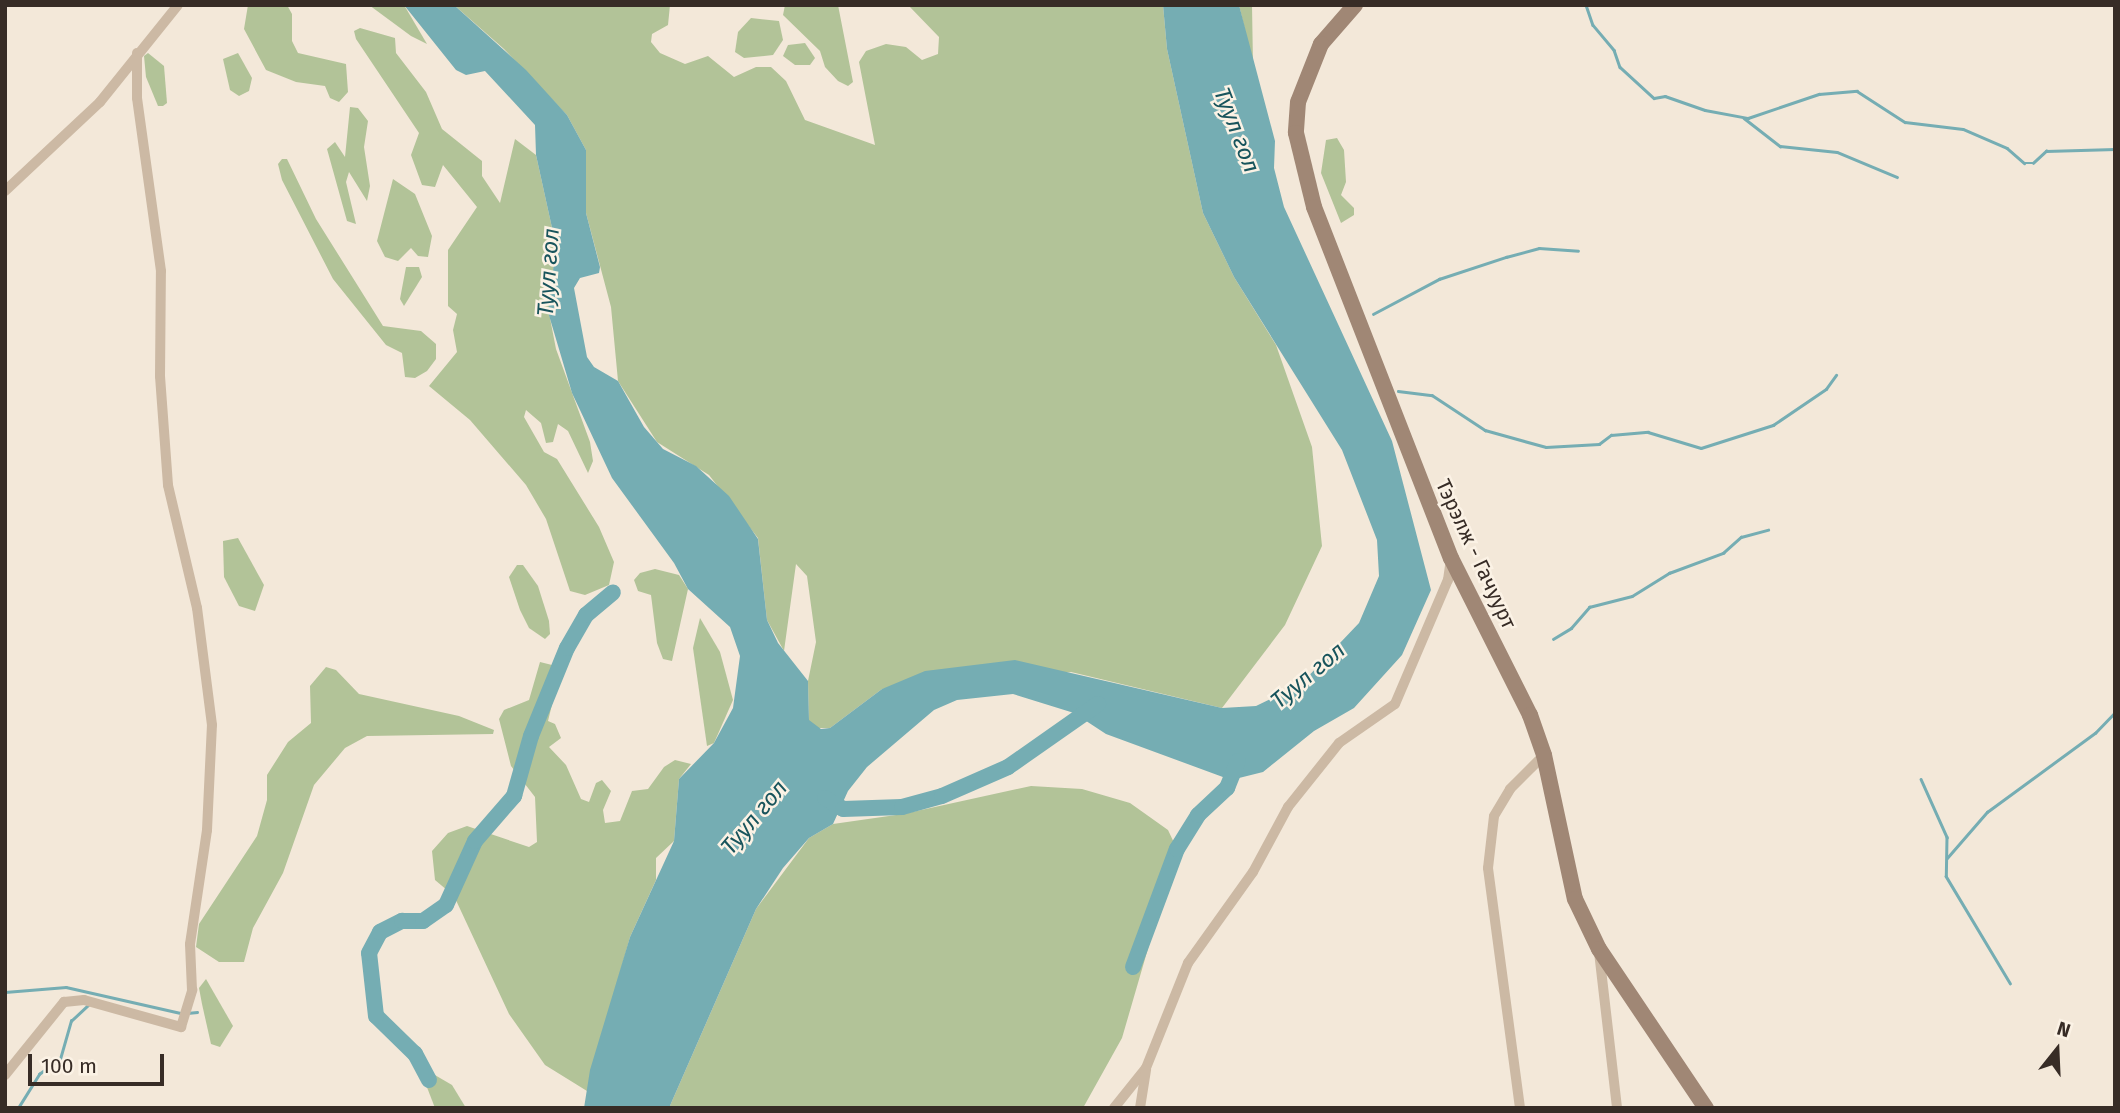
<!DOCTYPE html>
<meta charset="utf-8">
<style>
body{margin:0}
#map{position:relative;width:2120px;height:1113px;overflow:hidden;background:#f3e8d9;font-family:"Fira Sans",sans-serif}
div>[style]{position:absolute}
.green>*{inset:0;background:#b2c398}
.water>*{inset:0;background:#75adb3}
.stream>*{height:2.5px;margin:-1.25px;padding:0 1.25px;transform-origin:1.25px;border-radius:1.25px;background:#75adb3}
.river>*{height:16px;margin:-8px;padding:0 8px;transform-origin:8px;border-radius:8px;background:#75adb3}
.street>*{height:10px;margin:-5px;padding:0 5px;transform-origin:5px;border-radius:5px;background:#ccb9a4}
.secondary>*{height:16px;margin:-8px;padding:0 8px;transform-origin:8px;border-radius:8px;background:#a08775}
span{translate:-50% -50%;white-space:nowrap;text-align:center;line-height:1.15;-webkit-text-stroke:5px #fbf2e5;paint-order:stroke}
.street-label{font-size:21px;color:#372c26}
.water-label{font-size:23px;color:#18545c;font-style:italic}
.frame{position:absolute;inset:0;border:7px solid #372c26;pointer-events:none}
.north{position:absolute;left:2022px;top:1015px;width:70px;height:70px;-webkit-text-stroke:5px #fbf2e5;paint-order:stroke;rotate:18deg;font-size:19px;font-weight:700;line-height:28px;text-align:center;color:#372c26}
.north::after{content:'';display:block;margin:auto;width:24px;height:32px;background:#372c26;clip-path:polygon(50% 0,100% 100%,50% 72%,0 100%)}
.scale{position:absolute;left:28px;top:1054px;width:136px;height:32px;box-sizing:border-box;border:4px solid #372c26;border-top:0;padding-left:9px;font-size:21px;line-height:24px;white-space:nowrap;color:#372c26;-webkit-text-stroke:5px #fbf2e5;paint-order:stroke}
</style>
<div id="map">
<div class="green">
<i style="clip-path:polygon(248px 5px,287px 5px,292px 14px,292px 41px,298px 53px,346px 64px,348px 92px,339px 102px,330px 98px,325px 86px,296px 82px,266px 70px,244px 29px)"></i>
<i style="clip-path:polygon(369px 5px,404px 5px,427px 44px,411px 36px)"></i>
<i style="clip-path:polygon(454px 5px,670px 5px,668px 25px,652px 34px,651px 42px,660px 53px,685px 64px,708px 56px,734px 77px,756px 67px,771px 67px,786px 81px,805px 120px,875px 145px,859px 62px,866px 51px,886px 44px,906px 47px,922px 60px,938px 54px,939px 37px,908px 5px,1163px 5px,1167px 49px,1203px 213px,1234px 277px,1276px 345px,1312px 447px,1322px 546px,1285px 625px,1222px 708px,1071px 672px,882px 689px,830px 728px,814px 728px,809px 721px,808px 681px,816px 642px,807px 576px,796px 564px,784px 651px,767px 620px,758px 538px,709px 475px,657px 442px,618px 381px,611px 307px,586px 213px,586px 150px,567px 115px,504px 49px)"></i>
<i style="clip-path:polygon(785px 5px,838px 5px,853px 82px,848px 86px,838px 81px,825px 67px,820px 51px,783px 15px)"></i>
<i style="clip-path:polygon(1239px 5px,1252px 5px,1253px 65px,1245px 30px)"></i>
<i style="clip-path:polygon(751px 18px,779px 21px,783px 40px,773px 55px,744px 58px,735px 52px,738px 32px)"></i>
<i style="clip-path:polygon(360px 28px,395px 38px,396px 53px,426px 92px,442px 129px,482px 161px,482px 176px,500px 203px,515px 139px,536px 155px,556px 246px,549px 313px,556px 349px,590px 442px,593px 461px,588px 473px,568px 431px,558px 424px,553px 442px,546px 443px,541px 423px,526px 410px,524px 417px,544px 452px,557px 459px,599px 527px,614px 562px,609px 585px,585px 595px,570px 591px,546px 519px,526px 485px,470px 420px,429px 386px,457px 352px,453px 330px,457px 314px,448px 306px,448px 250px,477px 207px,443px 165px,435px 187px,422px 185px,411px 155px,419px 133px,356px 39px,354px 31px)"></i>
<i style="clip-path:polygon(805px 43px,815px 58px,810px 65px,795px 65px,783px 56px,788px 45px)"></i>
<i style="clip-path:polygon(148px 53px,164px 66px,167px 103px,163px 106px,158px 106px,146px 77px,144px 56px)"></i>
<i style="clip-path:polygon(238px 53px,252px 78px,249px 91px,239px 96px,230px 90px,223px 59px)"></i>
<i style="clip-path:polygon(350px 107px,358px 108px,368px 121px,364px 147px,370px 186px,367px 201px,349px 172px,346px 182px,356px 224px,347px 221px,327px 149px,335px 142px,345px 157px)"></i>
<i style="clip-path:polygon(1337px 138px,1344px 150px,1346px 182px,1341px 195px,1354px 208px,1354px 215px,1341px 223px,1321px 173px,1326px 140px)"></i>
<i style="clip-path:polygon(282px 159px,287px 159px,316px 219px,383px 326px,421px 331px,436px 344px,436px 359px,427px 371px,415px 378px,405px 377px,402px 353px,386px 345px,333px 279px,282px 180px,278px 164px)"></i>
<i style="clip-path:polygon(393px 179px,415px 194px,432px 236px,428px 257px,418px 256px,411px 248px,398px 261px,385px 257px,377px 241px)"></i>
<i style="clip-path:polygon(406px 267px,419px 267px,422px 277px,404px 306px,400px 299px)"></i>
<i style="clip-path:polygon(238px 538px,264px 585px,255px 611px,239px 606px,224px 577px,223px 541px)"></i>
<i style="clip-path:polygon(517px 565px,523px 565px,538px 586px,549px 621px,550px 634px,545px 639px,529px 628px,520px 610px,509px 577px)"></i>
<i style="clip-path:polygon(655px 569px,679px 575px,688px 589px,672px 661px,663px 659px,657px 643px,651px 595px,638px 591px,634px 580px,640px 573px)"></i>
<i style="clip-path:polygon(700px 618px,720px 652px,733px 700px,714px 743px,707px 746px,693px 648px)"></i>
<i style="clip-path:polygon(540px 662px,556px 666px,557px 684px,548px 721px,555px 724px,561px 738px,549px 747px,566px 765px,581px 799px,589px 802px,596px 783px,602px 780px,611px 791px,603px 810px,605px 823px,620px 821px,632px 791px,648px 789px,664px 767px,675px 760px,691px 764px,679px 779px,674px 841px,656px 858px,656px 880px,630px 937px,587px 1091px,545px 1065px,509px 1014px,454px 896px,435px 880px,432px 851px,448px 833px,467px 826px,529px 847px,537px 842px,535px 797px,511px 766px,499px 719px,504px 710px,529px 700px)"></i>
<i style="clip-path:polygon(326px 667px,336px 670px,359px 694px,459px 716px,494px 730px,493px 734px,367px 736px,345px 748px,314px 785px,283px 873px,253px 928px,244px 962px,219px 962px,196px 947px,199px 924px,257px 836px,267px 800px,267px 775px,288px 742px,311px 723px,310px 686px)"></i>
<i style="clip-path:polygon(1031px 786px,1082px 789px,1130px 803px,1168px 830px,1177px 849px,1122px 1038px,1083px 1108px,669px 1108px,756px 909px,809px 838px,833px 824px,903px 814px)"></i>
<i style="clip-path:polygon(206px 979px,233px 1026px,220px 1047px,211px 1044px,202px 1004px,199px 988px)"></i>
<i style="clip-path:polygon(428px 1071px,452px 1085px,466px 1108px,435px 1108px,423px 1077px)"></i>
</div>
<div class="water">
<i style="clip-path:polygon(404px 5px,454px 5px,526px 70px,567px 115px,586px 150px,586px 213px,600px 267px,599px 273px,580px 278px,574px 288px,587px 357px,594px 367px,618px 381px,644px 427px,663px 449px,696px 466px,729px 496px,758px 539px,767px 620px,778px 643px,808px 681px,809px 720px,821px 729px,830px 728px,882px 689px,925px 671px,1015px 660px,1222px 708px,1256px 706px,1300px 685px,1359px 623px,1379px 576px,1377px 540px,1342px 450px,1234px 277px,1203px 213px,1167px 49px,1163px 5px,1239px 5px,1275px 141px,1274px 168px,1284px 207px,1392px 441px,1431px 590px,1402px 655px,1354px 708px,1314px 731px,1263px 772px,1231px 780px,1106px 734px,1074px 713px,1013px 694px,957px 700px,934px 710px,867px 767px,848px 791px,833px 824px,809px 838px,783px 868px,756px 909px,669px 1108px,584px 1108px,590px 1070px,630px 937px,674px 841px,679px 779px,714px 743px,733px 708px,740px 656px,730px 627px,688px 589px,674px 563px,612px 478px,572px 393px,548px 312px,556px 246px,536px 155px,535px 125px,485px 71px,466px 75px,456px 70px)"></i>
</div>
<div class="stream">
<i style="left:1586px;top:5px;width:21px;rotate:71deg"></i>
<i style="left:1593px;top:25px;width:33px;rotate:50deg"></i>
<i style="left:1614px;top:50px;width:18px;rotate:71deg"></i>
<i style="left:1620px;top:67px;width:46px;rotate:42.4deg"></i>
<i style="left:1654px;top:98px;width:11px;rotate:-10deg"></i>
<i style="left:1665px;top:96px;width:42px;rotate:19.3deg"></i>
<i style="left:1705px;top:110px;width:44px;rotate:10.5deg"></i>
<i style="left:1748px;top:118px;width:75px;rotate:-18.7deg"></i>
<i style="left:1819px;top:94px;width:38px;rotate:-5deg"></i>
<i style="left:1857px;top:91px;width:57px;rotate:32.9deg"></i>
<i style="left:1905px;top:122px;width:58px;rotate:6.9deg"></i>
<i style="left:1963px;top:129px;width:48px;rotate:23.4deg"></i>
<i style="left:2007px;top:148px;width:23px;rotate:41deg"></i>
<i style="left:2024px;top:163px;width:9px"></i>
<i style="left:2033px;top:163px;width:18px;rotate:-43deg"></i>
<i style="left:2046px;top:151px;width:69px;rotate:-1.7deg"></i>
<i style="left:1744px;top:118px;width:46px;rotate:37.9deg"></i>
<i style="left:1780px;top:146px;width:57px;rotate:6deg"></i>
<i style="left:1837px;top:152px;width:65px;rotate:22.6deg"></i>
<i style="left:1373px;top:314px;width:75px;rotate:-27.9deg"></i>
<i style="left:1439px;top:279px;width:71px;rotate:-18.2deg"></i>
<i style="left:1506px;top:257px;width:34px;rotate:-15deg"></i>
<i style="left:1539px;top:248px;width:39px;rotate:4deg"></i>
<i style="left:1398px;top:391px;width:34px;rotate:7deg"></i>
<i style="left:1432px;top:395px;width:64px;rotate:33.4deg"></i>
<i style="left:1485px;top:430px;width:63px;rotate:15.6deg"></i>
<i style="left:1546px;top:447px;width:53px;rotate:-3.2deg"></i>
<i style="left:1599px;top:444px;width:15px;rotate:-37deg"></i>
<i style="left:1611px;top:435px;width:37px;rotate:-5deg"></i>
<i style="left:1648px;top:432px;width:55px;rotate:16.8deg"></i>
<i style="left:1701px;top:448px;width:76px;rotate:-17.7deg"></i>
<i style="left:1773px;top:425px;width:64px;rotate:-34.2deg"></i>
<i style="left:1826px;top:389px;width:17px;rotate:-54deg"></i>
<i style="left:1553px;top:639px;width:21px;rotate:-31deg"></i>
<i style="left:1571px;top:628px;width:28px;rotate:-49deg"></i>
<i style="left:1589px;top:607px;width:44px;rotate:-14.3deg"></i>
<i style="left:1632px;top:596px;width:44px;rotate:-31.9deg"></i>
<i style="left:1669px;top:573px;width:58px;rotate:-20.3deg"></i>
<i style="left:1723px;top:553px;width:24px;rotate:-42deg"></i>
<i style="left:1741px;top:537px;width:28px;rotate:-15deg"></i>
<i style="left:1921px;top:779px;width:64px;rotate:65.9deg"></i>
<i style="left:1947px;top:837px;width:39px;rotate:91deg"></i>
<i style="left:1946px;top:876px;width:125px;rotate:59.1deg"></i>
<i style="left:1947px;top:858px;width:61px;rotate:-49deg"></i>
<i style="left:1987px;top:812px;width:134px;rotate:-36.2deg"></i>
<i style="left:2095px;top:733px;width:29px;rotate:-46deg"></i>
<i style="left:5px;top:992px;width:61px;rotate:-4.7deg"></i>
<i style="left:66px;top:987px;width:117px;rotate:12.8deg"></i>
<i style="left:187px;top:1013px;width:10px;rotate:-6deg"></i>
<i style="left:18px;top:1108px;width:40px;rotate:-58deg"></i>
<i style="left:39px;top:1074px;width:26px;rotate:-36deg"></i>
<i style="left:60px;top:1059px;width:40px;rotate:-74deg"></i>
<i style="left:71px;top:1021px;width:23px;rotate:-43deg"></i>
</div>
<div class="river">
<i style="left:825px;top:798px;width:21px;rotate:31deg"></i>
<i style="left:843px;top:809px;width:59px;rotate:-1.9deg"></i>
<i style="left:902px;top:807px;width:41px;rotate:-15.4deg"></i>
<i style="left:942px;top:796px;width:72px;rotate:-23.7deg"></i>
<i style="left:1008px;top:767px;width:110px;rotate:-35deg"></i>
<i style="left:1133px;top:967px;width:126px;rotate:-69.6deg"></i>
<i style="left:1177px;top:849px;width:40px;rotate:-58deg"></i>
<i style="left:1198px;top:815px;width:40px;rotate:-43deg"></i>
<i style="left:1227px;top:788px;width:29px;rotate:-68deg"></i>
<i style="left:429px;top:1080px;width:30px;rotate:-118deg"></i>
<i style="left:415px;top:1054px;width:54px;rotate:-135.7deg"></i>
<i style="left:376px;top:1016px;width:63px;rotate:-96.3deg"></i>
<i style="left:369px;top:953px;width:24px;rotate:-62deg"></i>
<i style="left:380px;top:932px;width:25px;rotate:-27deg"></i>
<i style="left:402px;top:921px;width:21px"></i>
<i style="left:423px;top:921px;width:28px;rotate:-35deg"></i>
<i style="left:446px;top:905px;width:70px;rotate:-65.6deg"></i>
<i style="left:475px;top:841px;width:60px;rotate:-49.1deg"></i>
<i style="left:514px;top:796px;width:62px;rotate:-74.2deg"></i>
<i style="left:531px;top:736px;width:95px;rotate:-67.8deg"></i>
<i style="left:567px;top:648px;width:38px;rotate:-60deg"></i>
<i style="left:586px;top:615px;width:35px;rotate:-40deg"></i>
</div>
<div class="street">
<i style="left:5px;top:191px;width:130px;rotate:-43.1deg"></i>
<i style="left:100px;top:102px;width:124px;rotate:-51.2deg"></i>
<i style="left:1599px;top:952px;width:157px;rotate:83.4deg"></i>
<i style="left:5px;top:1075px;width:94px;rotate:-51.1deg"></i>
<i style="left:64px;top:1002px;width:20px;rotate:-6deg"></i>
<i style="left:84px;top:1000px;width:101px;rotate:15.6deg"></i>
<i style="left:181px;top:1027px;width:39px;rotate:-73deg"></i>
<i style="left:192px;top:990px;width:46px;rotate:-92.5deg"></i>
<i style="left:190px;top:944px;width:115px;rotate:-81.5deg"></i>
<i style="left:207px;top:830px;width:105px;rotate:-87.3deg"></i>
<i style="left:212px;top:725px;width:118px;rotate:-97.3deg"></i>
<i style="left:197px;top:608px;width:126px;rotate:-103.3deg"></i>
<i style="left:168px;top:485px;width:109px;rotate:-94.2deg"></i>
<i style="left:160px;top:376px;width:105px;rotate:-89.5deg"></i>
<i style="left:161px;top:271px;width:175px;rotate:-97.9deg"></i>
<i style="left:137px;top:98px;width:45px;rotate:-90deg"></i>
<i style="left:1114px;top:1108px;width:51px;rotate:-51.3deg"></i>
<i style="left:1146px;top:1068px;width:113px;rotate:-68.2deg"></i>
<i style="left:1188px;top:963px;width:112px;rotate:-54.5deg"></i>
<i style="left:1253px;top:872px;width:74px;rotate:-61.7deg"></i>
<i style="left:1288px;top:807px;width:82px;rotate:-51.4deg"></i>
<i style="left:1339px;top:743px;width:68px;rotate:-34.9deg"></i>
<i style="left:1395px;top:704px;width:135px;rotate:-66.9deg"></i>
<i style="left:1448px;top:580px;width:22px;rotate:-82deg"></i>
<i style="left:1140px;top:1108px;width:39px;rotate:-81deg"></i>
<i style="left:1520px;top:1108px;width:242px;rotate:-97.6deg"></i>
<i style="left:1488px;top:868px;width:52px;rotate:-83.4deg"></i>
<i style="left:1494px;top:816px;width:31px;rotate:-59deg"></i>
<i style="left:1510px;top:789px;width:48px;rotate:-45deg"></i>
</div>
<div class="secondary">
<i style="left:1355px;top:5px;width:52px;rotate:131.1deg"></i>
<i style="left:1321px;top:44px;width:62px;rotate:111.6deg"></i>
<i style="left:1298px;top:102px;width:31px;rotate:94deg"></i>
<i style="left:1296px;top:133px;width:76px;rotate:76.3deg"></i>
<i style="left:1314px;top:207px;width:377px;rotate:68.7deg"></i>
<i style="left:1451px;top:558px;width:176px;rotate:63.3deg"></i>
<i style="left:1530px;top:715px;width:42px;rotate:70.7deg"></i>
<i style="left:1544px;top:755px;width:147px;rotate:77.9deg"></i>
<i style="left:1575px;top:899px;width:55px;rotate:64.4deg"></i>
<i style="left:1599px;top:949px;width:192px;rotate:56.1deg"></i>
</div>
<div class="street-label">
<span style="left:1476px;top:554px;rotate:65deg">Тэрэлж - Гачуурт</span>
</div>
<div class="water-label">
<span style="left:1237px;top:130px;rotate:69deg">Туул гол</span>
<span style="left:548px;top:272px;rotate:-86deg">Туул гол</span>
<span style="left:1308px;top:675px;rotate:-40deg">Туул гол</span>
<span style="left:754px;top:817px;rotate:-50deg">Туул гол</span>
</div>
<div class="frame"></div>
<div class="north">N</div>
<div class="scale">100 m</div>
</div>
